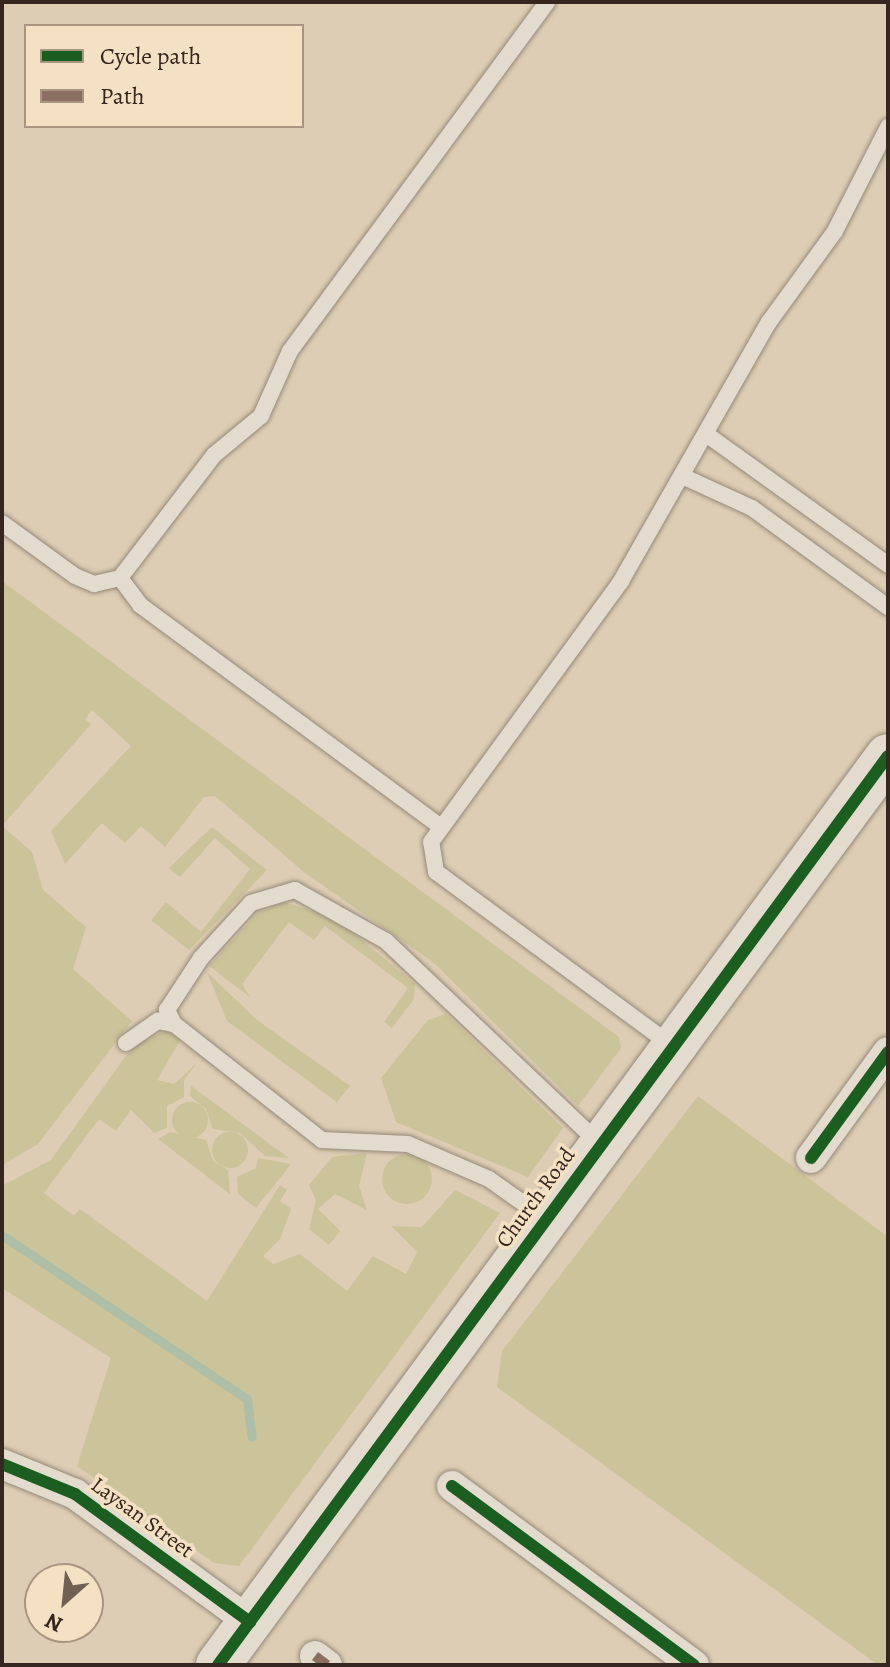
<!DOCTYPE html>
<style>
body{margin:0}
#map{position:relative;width:890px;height:1667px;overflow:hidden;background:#ddcdb4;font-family:Alegreya,serif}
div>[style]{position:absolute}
.green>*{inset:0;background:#cbc399}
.round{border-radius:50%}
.stream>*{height:9px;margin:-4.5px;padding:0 4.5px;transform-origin:4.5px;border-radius:4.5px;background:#aebea7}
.roads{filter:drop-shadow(0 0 2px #94897a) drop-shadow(0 0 2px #94897a)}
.lane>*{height:16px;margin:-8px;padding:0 8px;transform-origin:8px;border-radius:8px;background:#e3dbce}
.street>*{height:30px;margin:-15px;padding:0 15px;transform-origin:15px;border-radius:15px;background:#e3dbce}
.secondary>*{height:44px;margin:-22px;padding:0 22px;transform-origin:22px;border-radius:22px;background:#e3dbce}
.quiet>*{height:10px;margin-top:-5px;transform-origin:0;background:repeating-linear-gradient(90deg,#8d6e63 0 20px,transparent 0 30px)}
.cycleway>*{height:12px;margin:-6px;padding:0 6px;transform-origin:6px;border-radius:6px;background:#1b5e20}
span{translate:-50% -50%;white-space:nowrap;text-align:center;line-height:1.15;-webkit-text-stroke:7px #f4e1c3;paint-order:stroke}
.street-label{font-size:22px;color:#35261f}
.frame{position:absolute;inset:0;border:4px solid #35261f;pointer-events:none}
.legend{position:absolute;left:24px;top:24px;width:280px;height:104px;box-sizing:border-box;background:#f4e1c3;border:2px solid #a89681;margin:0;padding:10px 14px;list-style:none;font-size:24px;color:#35261f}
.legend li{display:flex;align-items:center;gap:16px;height:40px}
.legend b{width:40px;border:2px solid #a89681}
.north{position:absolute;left:24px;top:1563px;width:80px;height:80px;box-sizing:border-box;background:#f4e1c3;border:2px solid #a89681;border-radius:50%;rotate:207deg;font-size:22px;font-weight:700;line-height:32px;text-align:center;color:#35261f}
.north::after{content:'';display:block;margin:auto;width:28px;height:36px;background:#706053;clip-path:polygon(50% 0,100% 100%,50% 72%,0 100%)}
</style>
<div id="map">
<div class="green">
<i style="clip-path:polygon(2px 581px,619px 1037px,621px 1048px,578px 1106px,434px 963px,305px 873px,215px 796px,204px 797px,165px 847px,141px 826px,125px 843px,102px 823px,65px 864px,51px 831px,131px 746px,92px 710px,85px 719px,91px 724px,2px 826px,32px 852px,43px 890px,86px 927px,73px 969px,132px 1021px,38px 1144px,2px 1165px)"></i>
<i style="clip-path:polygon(212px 827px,267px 870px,189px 950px,151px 920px,166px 902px,201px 932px,250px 869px,215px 838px,180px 877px,169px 868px)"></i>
<i style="clip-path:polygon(284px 902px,335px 918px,415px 984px,414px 999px,392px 1028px,384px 1022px,408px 988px,325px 926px,314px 940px,289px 922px,242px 984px,250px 997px,209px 966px,258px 912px)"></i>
<i style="clip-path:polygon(207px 972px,257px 1020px,350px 1086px,337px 1102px,227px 1021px)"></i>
<i style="clip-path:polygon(446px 1014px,563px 1128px,528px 1177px,396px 1122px,381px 1078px,428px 1020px)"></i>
<i style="clip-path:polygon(165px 1031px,181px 1039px,157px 1080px,174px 1084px,197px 1063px,184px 1080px,184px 1097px,167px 1106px,167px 1128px,154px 1133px,131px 1110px,116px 1131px,99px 1119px,44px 1193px,74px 1216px,80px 1209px,207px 1301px,280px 1185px,287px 1190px,280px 1201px,291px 1209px,280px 1239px,263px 1256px,273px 1264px,300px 1254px,347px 1291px,373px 1256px,406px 1274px,417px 1252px,391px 1226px,422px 1227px,455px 1190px,500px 1213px,239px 1566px,214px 1563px,77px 1466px,111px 1358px,2px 1288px,2px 1186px,51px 1160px,133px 1046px)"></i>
<i style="clip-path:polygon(191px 1086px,289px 1158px,265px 1156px,240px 1133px,213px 1129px,206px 1109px,190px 1096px)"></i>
<i style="clip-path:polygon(698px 1096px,888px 1237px,888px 1665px,878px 1665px,497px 1387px,502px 1351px)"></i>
<i class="round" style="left:172px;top:1102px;width:36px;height:36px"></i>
<i style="clip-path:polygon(170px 1132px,206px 1140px,213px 1161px,228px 1170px,230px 1194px,158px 1139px)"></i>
<i class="round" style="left:212px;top:1132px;width:36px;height:36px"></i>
<i style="clip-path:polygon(367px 1153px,359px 1186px,367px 1210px,335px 1194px,318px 1209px,340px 1231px,329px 1245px,309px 1229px,316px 1200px,309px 1185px,332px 1157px)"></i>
<i class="round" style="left:382px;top:1154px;width:50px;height:50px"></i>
<i style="clip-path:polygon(258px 1158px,291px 1164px,256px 1208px,238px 1194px,237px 1177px,256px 1168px)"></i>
</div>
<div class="stream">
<i style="left:2px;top:1235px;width:295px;rotate:33.8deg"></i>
<i style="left:247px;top:1399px;width:38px;rotate:83deg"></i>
</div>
<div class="roads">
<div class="lane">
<i style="left:706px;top:434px;width:224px;rotate:35.7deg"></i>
<i style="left:682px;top:476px;width:77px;rotate:24.6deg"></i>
<i style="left:752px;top:508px;width:168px;rotate:36.1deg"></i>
<i style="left:2px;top:523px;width:90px;rotate:36deg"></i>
<i style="left:75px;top:576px;width:21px;rotate:23deg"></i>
<i style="left:94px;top:584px;width:27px;rotate:-13deg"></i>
<i style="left:120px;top:578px;width:155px;rotate:-52.6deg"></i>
<i style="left:214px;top:455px;width:61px;rotate:-39.7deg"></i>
<i style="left:261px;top:416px;width:71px;rotate:-66deg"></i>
<i style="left:290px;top:351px;width:433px;rotate:-53.6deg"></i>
<i style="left:120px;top:578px;width:34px;rotate:53deg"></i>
<i style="left:140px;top:605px;width:373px;rotate:36.4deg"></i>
<i style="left:174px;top:1024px;width:16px;rotate:-117deg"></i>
<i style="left:167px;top:1010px;width:62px;rotate:-56.8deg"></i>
<i style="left:201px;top:958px;width:74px;rotate:-47.7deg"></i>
<i style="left:251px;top:903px;width:46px;rotate:-16.5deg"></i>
<i style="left:295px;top:890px;width:104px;rotate:29.3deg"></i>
<i style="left:386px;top:941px;width:294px;rotate:43.5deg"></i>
<i style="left:126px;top:1043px;width:39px;rotate:-35deg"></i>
<i style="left:158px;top:1021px;width:16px;rotate:11deg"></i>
<i style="left:174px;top:1024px;width:188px;rotate:38.1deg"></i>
<i style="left:322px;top:1140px;width:86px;rotate:2.7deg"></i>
<i style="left:408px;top:1144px;width:88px;rotate:23.4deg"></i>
<i style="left:489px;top:1179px;width:67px;rotate:35.3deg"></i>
<i style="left:671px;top:1045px;width:292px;rotate:-143.6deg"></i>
<i style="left:436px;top:872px;width:30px;rotate:-99deg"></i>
<i style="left:431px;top:842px;width:323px;rotate:-53.9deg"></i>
<i style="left:621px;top:581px;width:298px;rotate:-60.3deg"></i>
<i style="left:769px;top:322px;width:112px;rotate:-54deg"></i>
<i style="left:835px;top:231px;width:117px;rotate:-63deg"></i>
</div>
<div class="street">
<i style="left:811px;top:1158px;width:131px;rotate:-54deg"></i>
<i style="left:2px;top:1464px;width:79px;rotate:22.3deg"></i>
<i style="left:75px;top:1494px;width:217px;rotate:36.2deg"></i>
<i style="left:452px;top:1486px;width:301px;rotate:36.5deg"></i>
<i style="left:315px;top:1656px;width:15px;rotate:37deg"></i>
</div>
<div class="secondary">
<i style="left:218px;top:1665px;width:1129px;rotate:-53.61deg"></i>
</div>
</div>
<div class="quiet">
<i style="left:315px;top:1656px;width:15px;rotate:37deg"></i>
</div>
<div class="cycleway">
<i style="left:811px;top:1158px;width:131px;rotate:-54deg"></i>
<i style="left:2px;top:1464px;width:79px;rotate:22.3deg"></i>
<i style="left:75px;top:1494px;width:217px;rotate:36.2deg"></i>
<i style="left:452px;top:1486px;width:301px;rotate:36.5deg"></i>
<i style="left:218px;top:1665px;width:1129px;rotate:-53.61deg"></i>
</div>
<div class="street-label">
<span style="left:536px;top:1198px;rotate:-54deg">Church Road</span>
<span style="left:142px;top:1518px;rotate:36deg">Laysan Street</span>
</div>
<div class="frame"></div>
<ul class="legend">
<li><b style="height:10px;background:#1b5e20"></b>Cycle path</li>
<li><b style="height:10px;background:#8d6e63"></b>Path</li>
</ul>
<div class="north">N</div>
</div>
